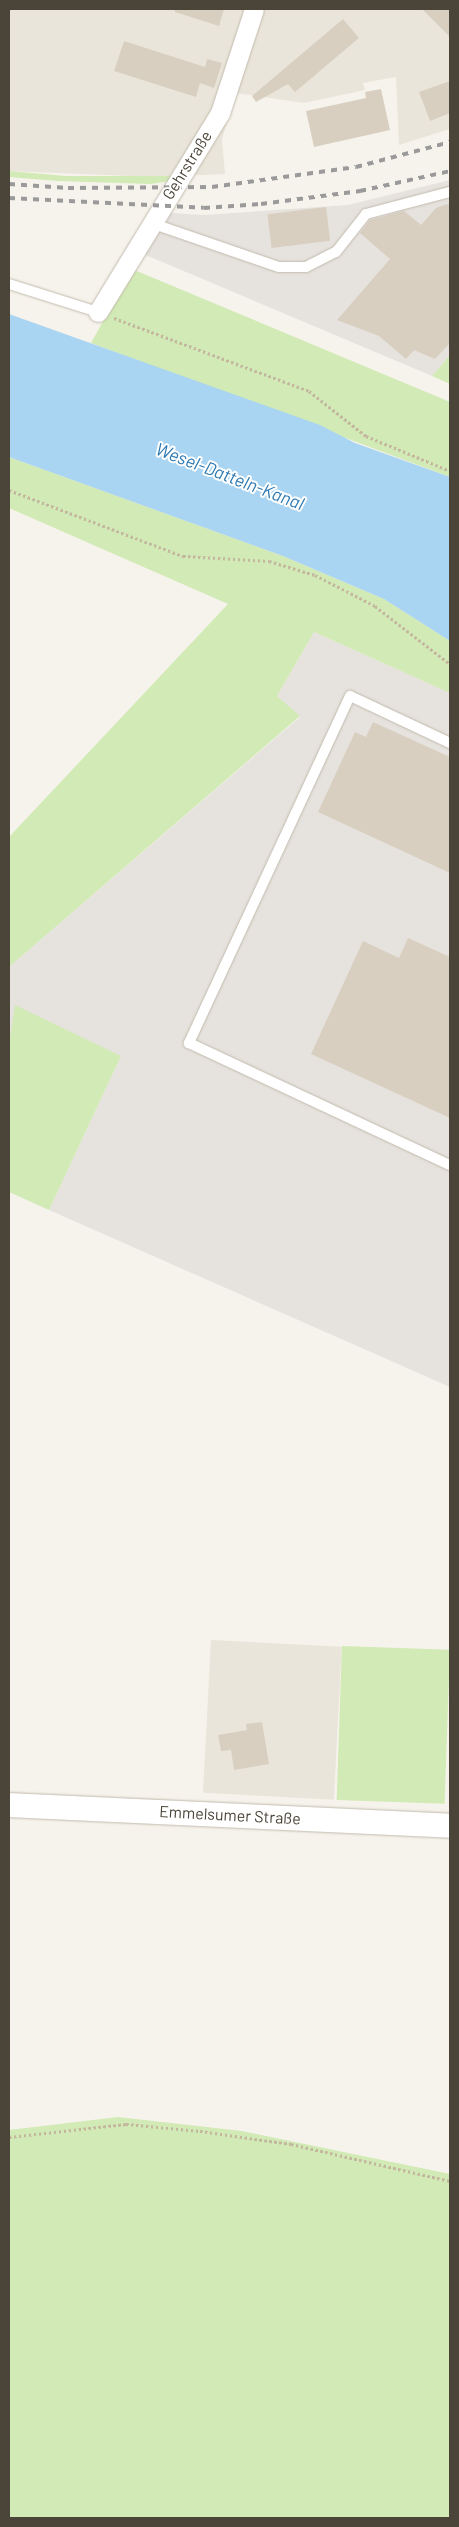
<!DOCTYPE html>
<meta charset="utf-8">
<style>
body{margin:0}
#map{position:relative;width:459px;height:2527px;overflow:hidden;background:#f6f3ec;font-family:Barlow,sans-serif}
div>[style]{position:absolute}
.residential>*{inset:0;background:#eae5da;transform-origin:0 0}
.industrial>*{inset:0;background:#e6e2dd}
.green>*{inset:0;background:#d2eab5;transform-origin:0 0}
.water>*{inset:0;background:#a9d4f2}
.building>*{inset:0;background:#d8cfc1;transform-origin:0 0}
.path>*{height:3px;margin-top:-1.5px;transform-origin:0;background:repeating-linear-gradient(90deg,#c4b79f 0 2.5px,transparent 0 5px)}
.roads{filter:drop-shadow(0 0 1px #c2bbae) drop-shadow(0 0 1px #c2bbae)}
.service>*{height:10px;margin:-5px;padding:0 5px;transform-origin:5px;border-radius:5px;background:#fff}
.minor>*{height:19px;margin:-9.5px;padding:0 9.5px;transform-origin:9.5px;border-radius:9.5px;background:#fff}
.tertiary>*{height:24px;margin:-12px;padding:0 12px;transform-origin:12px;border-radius:12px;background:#fff}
.rail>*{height:4px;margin-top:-2px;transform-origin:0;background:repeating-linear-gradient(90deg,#9a9a9a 0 6px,transparent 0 12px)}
span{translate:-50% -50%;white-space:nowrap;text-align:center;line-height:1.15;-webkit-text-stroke:4px #fff;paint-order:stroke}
.street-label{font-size:16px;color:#4b4439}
.water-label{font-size:18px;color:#2e7ab2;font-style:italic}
.frame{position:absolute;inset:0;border:10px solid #4b4439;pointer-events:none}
</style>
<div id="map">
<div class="residential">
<i style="clip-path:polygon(9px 9px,450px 9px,450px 129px,399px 145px,396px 77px,363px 83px,365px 90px,304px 103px,236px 93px,222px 139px,225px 174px,155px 177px,9px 171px)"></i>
<i style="left:211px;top:1640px;width:131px;height:153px;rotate:3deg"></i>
</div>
<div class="industrial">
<i style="clip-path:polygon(450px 180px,450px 355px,432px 376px,141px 253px,170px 213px,204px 215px,348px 205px)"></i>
<i style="clip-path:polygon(314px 632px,450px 693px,450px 1387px,49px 1210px,121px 1056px,9px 1045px,9px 967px,300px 717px,277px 696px)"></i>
</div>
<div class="green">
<i style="clip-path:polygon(9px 171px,66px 176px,173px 176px,170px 181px,151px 184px,58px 181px,9px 177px)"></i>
<i style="clip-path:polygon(132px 269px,450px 402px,450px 477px,91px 343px)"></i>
<i style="clip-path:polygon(450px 355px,450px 384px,432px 376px)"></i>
<i style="clip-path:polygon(9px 457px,283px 556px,384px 599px,450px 641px,450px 693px,314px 632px,277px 696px,300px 716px,9px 967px,9px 837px,228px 604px,9px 508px)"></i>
<i style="clip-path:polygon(15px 1005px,121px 1056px,49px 1210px,9px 1192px,9px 1045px)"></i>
<i style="left:342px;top:1646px;width:108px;height:154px;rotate:2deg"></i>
<i style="clip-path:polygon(118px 2117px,242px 2131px,450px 2174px,450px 2518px,9px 2518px,9px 2130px)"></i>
</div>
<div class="water">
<i style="clip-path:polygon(9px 314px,320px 425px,355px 443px,450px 477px,450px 641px,384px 599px,283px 556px,9px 457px)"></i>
</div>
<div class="building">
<i style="clip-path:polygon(175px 9px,224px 9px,219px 26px,175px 12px)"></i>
<i style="clip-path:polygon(422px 9px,450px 9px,450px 37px)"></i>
<i style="clip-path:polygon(343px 19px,359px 38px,295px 92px,288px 84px,256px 102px,252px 96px)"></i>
<i style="clip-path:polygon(124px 41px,205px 67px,207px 59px,222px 63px,214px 88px,200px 83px,196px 97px,114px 71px)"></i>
<i style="clip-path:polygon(450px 81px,450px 113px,430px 121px,419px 92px)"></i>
<i style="clip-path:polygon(381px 89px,390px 130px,314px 147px,306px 111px,366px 98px,365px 92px)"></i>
<i style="clip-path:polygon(450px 203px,450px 343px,435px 359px,414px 350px,406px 359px,379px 336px,337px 320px,390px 259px,360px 233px,370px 220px,404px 211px,421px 225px,436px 208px)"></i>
<i style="left:326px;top:207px;width:34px;height:59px;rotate:83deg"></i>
<i style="clip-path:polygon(373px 722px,450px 757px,450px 873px,318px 812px,355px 732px,366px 737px)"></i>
<i style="clip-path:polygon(408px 938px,450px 957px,450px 1118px,311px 1054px,363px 941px,399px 958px)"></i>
<i style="clip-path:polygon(262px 1722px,269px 1764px,234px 1770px,231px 1750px,221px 1751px,218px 1735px,247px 1730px,246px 1724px)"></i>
</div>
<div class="path">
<i style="left:114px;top:318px;width:208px;rotate:20.5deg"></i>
<i style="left:309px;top:391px;width:73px;rotate:38.3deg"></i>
<i style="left:366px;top:436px;width:91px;rotate:22.6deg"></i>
<i style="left:9px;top:490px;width:186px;rotate:20.8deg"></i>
<i style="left:183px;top:556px;width:86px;rotate:3.3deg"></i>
<i style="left:269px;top:561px;width:48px;rotate:16.9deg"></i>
<i style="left:315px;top:575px;width:68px;rotate:27.3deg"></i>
<i style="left:375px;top:606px;width:95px;rotate:37.7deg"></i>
<i style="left:9px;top:2137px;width:118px;rotate:-6.3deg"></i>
<i style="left:126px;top:2124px;width:74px;rotate:5.4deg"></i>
<i style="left:200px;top:2131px;width:92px;rotate:8.1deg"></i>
<i style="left:291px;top:2144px;width:163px;rotate:13.1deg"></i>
</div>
<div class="roads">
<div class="service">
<i style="left:151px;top:223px;width:135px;rotate:19deg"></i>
<i style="left:279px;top:267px;width:27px"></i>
<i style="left:306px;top:267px;width:34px;rotate:-27deg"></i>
<i style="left:336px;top:252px;width:48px;rotate:-51.7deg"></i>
<i style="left:366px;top:214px;width:87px;rotate:-14.7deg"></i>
<i style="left:9px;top:284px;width:93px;rotate:17.5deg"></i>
<i style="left:450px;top:743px;width:110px;rotate:-154.8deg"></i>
<i style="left:350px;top:696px;width:383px;rotate:114.9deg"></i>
<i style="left:189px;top:1043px;width:288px;rotate:25.1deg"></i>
</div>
<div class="minor">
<i style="left:98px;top:312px;width:233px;rotate:-58.5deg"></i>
<i style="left:220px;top:113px;width:109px;rotate:-71.9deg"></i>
</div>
<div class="tertiary">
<i style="left:9px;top:1805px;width:441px;rotate:2.7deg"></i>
</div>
</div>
<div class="rail">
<i style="left:9px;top:184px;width:59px;rotate:3.9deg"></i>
<i style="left:68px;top:188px;width:144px;rotate:-0.4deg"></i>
<i style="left:212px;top:187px;width:145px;rotate:-7.9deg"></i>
<i style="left:356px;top:167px;width:97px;rotate:-14.9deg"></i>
<i style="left:9px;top:198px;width:195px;rotate:2.9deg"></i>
<i style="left:204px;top:208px;width:57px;rotate:-4deg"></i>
<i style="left:261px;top:204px;width:100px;rotate:-7.5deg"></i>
<i style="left:360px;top:191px;width:92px;rotate:-12.5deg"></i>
</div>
<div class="street-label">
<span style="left:187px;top:165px;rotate:-58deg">Gehrstraße</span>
<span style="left:230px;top:1815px;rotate:3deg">Emmelsumer Straße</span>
</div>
<div class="water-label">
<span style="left:230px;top:476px;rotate:21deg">Wesel-Datteln-Kanal</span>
</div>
<div class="frame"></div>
</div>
